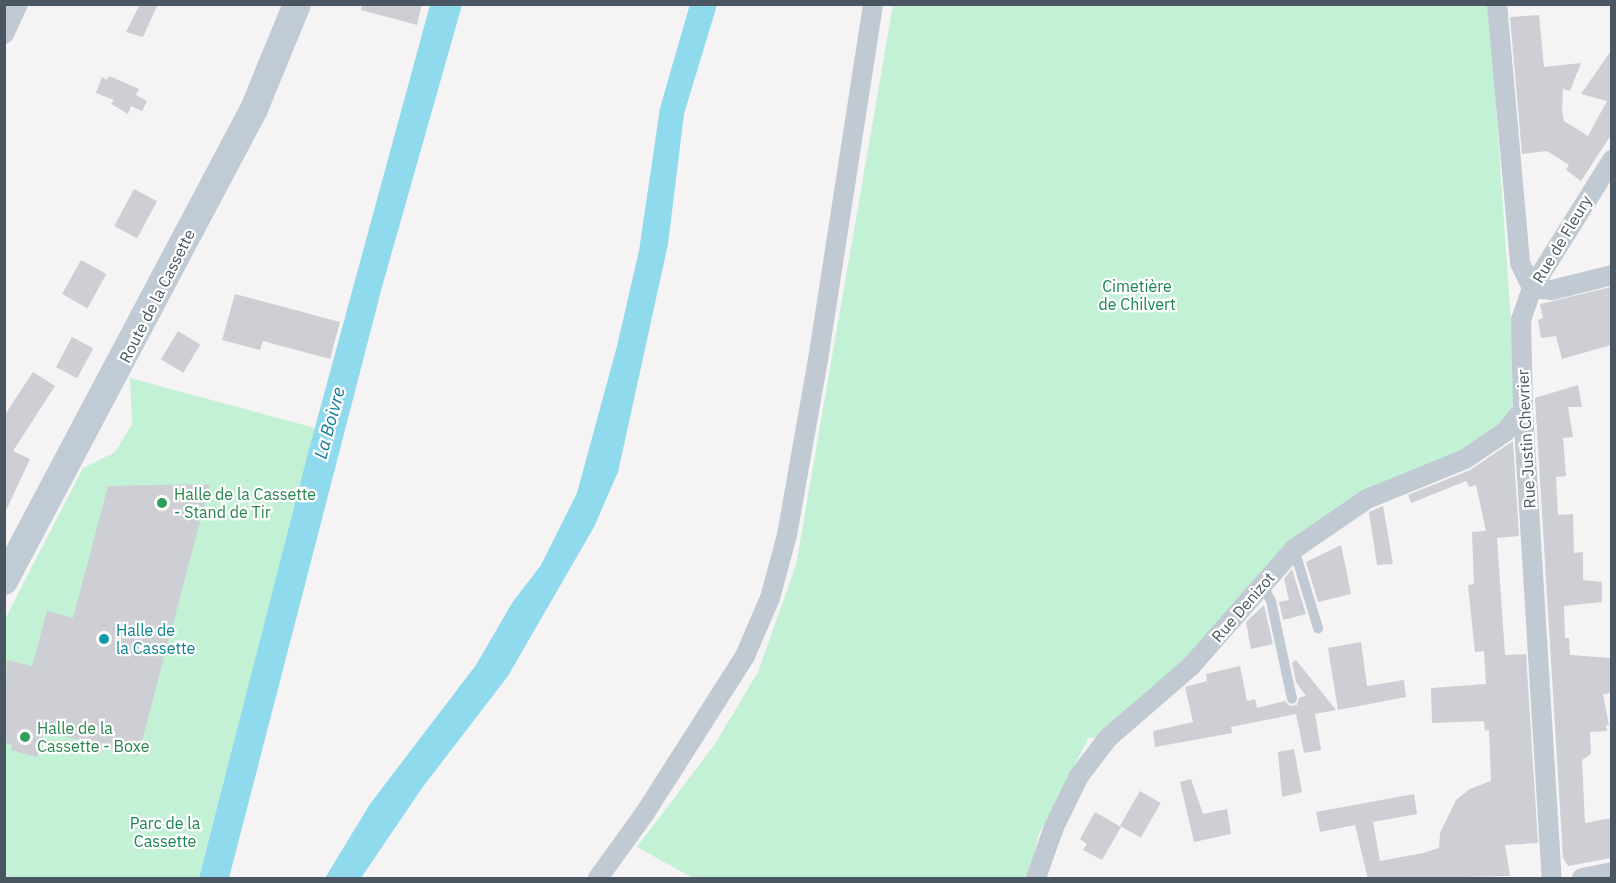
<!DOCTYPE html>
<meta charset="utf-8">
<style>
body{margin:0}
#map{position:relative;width:1616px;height:883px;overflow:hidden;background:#f5f3f3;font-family:"IBM Plex Sans",sans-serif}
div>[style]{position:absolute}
.green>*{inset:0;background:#c3f1d5}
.water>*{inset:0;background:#90daee}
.building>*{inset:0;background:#cdcfd5;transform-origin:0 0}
.lane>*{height:10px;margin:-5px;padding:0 5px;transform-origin:5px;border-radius:5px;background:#c1cad2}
.street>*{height:20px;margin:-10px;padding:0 10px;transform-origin:10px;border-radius:10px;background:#c1cad2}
.secondary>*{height:28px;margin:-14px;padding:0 14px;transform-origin:14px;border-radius:14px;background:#c1cbd6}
.dots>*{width:16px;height:16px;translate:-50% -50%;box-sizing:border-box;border:3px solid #fff;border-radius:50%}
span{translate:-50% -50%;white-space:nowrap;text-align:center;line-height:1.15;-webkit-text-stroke:4.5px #fff;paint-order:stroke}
.street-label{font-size:16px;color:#4a5661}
.park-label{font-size:16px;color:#17864f}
.leisure-label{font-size:16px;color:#27864d}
.left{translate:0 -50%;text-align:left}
.culture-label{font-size:16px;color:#0d838f}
.water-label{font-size:18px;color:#0c7c9b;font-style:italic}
.frame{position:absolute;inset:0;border:6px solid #4a5661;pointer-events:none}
</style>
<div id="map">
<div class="green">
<i style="clip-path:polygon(893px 5px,1489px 5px,1516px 395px,1508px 418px,1462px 450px,1358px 498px,1098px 739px,1089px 737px,1039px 834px,1027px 878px,693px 878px,637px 847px,715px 744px,758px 672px,796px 565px)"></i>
<i style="clip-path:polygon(130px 378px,315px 428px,199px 878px,5px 878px,4px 621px,83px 468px,115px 452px,132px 424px)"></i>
</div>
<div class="water">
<i style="clip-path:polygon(690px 4px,717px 5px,684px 114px,668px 244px,618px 472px,594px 527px,508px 676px,422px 788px,361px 878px,325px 878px,370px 804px,476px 665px,512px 603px,541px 565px,577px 493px,617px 346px,639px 251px,660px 108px)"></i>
<i style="clip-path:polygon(430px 5px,462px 5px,382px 287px,229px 878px,199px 878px,308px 453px)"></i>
</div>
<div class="building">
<i style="clip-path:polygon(140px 4px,158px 4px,143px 37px,126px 32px)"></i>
<i style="clip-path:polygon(362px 4px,422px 4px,417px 25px,361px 10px)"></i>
<i style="clip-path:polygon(1539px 15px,1544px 67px,1581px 63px,1570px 91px,1563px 89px,1562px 110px,1564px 121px,1588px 136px,1607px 101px,1581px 94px,1611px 51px,1611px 135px,1581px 181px,1566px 170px,1569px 165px,1547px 151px,1522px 154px,1510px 17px)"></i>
<i style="clip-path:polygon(109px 76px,139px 89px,136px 95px,147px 101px,142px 111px,131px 106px,128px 114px,111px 104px,114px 100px,96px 93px,102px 77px,107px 80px)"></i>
<i style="left:134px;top:189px;width:26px;height:42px;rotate:28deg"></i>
<i style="left:81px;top:260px;width:29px;height:39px;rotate:29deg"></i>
<i style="clip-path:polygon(1611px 287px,1611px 345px,1562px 359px,1556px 336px,1541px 338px,1538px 320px,1543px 318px,1540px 304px)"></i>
<i style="clip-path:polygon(235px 294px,340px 322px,330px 359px,263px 341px,260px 350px,222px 340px)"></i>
<i style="left:178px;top:331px;width:26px;height:33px;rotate:31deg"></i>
<i style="left:72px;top:337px;width:24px;height:34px;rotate:28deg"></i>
<i style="clip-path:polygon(33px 372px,55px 386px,13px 451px,30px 459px,4px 515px,4px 416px)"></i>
<i style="clip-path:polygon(1578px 385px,1582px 407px,1568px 407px,1573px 437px,1563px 438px,1566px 476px,1556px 477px,1558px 515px,1573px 514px,1574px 553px,1583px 552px,1583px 580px,1602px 582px,1602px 602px,1564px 606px,1565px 638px,1569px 638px,1570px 655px,1611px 658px,1611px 693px,1603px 694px,1609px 725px,1606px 725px,1607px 731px,1590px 732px,1591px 754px,1582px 760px,1585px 823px,1611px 818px,1611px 858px,1568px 866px,1563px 858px,1535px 398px)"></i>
<i style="clip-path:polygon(1513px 441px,1519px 536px,1497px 538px,1505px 655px,1526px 654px,1538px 843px,1505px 845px,1510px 876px,1368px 879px,1355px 825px,1320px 832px,1316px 812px,1414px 794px,1417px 814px,1373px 822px,1380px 861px,1423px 853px,1439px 848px,1440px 833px,1456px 800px,1470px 789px,1491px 781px,1489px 730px,1485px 731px,1484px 721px,1432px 723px,1431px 688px,1486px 684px,1484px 651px,1475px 652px,1468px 585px,1474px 584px,1472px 532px,1486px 531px,1476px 485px,1469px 487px,1466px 481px,1411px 503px,1408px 495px,1470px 470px)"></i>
<i style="clip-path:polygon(210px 484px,138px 756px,44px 731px,37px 757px,11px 750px,12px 745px,4px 742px,7px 660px,32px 666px,47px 611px,73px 618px,108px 486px)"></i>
<i style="clip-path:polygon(1383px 506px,1393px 564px,1377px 565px,1369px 512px)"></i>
<i style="clip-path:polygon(1341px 545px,1351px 594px,1318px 602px,1306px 562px)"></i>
<i style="clip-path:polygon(1292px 569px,1306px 614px,1283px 620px,1279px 602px,1289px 600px,1284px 579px)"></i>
<i style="clip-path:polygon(1264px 605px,1273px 644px,1251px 649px,1246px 622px)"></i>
<i style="clip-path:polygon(1361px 642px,1367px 686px,1404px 680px,1406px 697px,1338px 710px,1328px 648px)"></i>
<i style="clip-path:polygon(1296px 660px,1336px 710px,1315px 714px,1321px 750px,1304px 753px,1296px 714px,1231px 727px,1232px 733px,1155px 747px,1153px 731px,1193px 722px,1185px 687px,1207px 681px,1206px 674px,1240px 666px,1247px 701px,1255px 699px,1257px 708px,1285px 701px,1290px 706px,1297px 705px,1299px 698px,1306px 696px,1296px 682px,1292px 663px)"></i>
<i style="clip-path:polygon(1294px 749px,1302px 792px,1282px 797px,1278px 752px)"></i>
<i style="clip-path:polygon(1191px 779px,1203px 814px,1227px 809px,1231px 834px,1194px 842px,1180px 782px)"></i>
<i style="left:1140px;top:791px;width:24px;height:40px;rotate:30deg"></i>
<i style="clip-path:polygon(1095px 812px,1121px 827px,1102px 860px,1083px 850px,1087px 844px,1080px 839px)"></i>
</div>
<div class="lane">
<i style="left:1294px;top:549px;width:83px;rotate:73.1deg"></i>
<i style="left:1262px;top:584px;width:19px;rotate:62deg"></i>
<i style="left:1271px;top:601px;width:100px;rotate:77.9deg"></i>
</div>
<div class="street">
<i style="left:1497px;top:4px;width:260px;rotate:84.9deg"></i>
<i style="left:1520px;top:263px;width:28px;rotate:64deg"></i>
<i style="left:1532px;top:288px;width:34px;rotate:109deg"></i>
<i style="left:1521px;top:320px;width:90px;rotate:88.7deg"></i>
<i style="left:1523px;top:410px;width:469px;rotate:86.5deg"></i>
<i style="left:4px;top:34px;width:33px;rotate:-65deg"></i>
<i style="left:1612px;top:160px;width:151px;rotate:122deg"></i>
<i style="left:1532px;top:288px;width:20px;rotate:6deg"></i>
<i style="left:1552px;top:290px;width:62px;rotate:-14deg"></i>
<i style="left:598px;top:878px;width:80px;rotate:-54.1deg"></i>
<i style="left:645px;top:813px;width:186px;rotate:-57.5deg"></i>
<i style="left:745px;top:656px;width:63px;rotate:-66.7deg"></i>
<i style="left:770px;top:598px;width:65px;rotate:-74.9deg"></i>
<i style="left:787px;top:535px;width:191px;rotate:-80deg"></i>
<i style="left:820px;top:347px;width:347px;rotate:-81.2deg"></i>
<i style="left:1036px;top:878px;width:54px;rotate:-70.6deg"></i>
<i style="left:1054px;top:827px;width:57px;rotate:-63.9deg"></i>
<i style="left:1079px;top:776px;width:48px;rotate:-52.7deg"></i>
<i style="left:1108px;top:738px;width:110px;rotate:-40.9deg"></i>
<i style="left:1191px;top:666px;width:156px;rotate:-48.6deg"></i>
<i style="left:1294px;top:549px;width:88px;rotate:-34.4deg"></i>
<i style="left:1367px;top:499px;width:106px;rotate:-22.2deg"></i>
<i style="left:1465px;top:459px;width:48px;rotate:-34deg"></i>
<i style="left:1505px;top:432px;width:28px;rotate:-51deg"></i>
<i style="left:1582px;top:878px;width:31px;rotate:-11deg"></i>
</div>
<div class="secondary">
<i style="left:4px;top:581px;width:534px;rotate:-62.09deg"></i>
<i style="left:254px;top:109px;width:113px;rotate:-67.7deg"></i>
</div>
<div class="dots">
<i style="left:162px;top:503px;background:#2e9e5b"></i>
<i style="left:104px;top:639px;background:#0f9aa8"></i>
<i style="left:25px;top:737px;background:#2e9e5b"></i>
</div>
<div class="street-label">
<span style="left:1562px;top:239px;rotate:-59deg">Rue de Fleury</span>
<span style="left:157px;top:296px;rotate:-63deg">Route de la Cassette</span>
<span style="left:1526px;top:439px;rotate:-93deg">Rue Justin Chevrier</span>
<span style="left:1243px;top:607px;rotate:-49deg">Rue Denizot</span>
</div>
<div class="park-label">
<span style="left:1137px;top:295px">Cimetière<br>de Chilvert</span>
<span style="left:165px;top:832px">Parc de la<br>Cassette</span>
</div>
<div class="leisure-label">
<span class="left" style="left:174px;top:503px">Halle de la Cassette<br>- Stand de Tir</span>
<span class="left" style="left:37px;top:737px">Halle de la<br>Cassette - Boxe</span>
</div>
<div class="culture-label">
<span class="left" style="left:116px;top:639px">Halle de<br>la Cassette</span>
</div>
<div class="water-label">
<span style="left:330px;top:423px;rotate:-75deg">La Boivre</span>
</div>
<div class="frame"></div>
</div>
